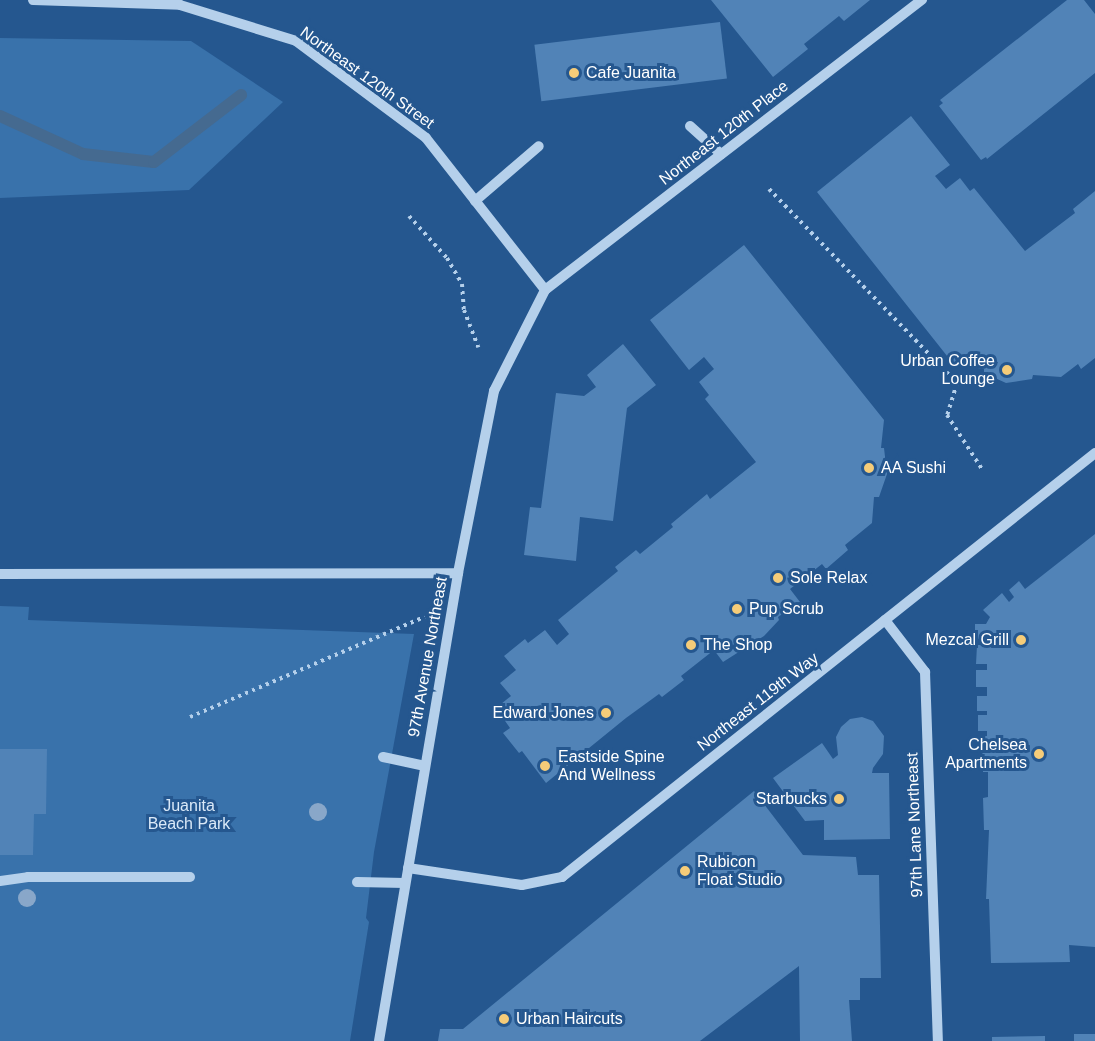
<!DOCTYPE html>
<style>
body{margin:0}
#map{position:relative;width:1095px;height:1041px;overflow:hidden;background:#25578f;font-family:Arial,sans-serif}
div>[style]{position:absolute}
.green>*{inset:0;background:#3972ab}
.stream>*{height:12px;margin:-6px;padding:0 6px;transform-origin:6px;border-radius:6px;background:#456a90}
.building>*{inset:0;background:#5183b7;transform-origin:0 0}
.path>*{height:4px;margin-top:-2px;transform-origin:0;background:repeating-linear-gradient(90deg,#b5d0eb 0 3px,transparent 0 7.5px)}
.minor>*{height:10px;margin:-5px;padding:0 5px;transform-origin:5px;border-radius:5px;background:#b5d0eb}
.trees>*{width:18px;height:18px;margin:-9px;border-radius:50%;background:#89a7c9}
.dots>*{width:16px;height:16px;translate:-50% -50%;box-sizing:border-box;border:3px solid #25578f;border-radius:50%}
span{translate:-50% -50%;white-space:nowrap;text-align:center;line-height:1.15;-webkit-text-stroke:6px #25578f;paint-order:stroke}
.poi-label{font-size:16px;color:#fff}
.left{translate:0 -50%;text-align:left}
.right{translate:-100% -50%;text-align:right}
.street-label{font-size:16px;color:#fff}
.park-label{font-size:16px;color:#dae9f8}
</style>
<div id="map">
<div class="green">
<i style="clip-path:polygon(0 38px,191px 41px,283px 102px,189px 190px,0 198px)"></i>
<i style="clip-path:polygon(0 606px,29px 607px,28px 620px,414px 634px,374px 852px,366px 918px,369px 922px,350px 1041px,0 1041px)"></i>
</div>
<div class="stream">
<i style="left:0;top:116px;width:91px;rotate:24.6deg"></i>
<i style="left:83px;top:154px;width:71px;rotate:6.4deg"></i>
<i style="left:154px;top:162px;width:110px;rotate:-37.6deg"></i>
</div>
<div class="building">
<i style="clip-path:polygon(711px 0,870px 0,844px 21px,839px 16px,804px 44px,808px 49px,773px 77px)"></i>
<i style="clip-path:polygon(1067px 0,1084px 0,1095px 14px,1095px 73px,987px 159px,986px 157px,981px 160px,939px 106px,943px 103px,940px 100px)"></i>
<i style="left:720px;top:22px;width:57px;height:187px;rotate:83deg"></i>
<i style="clip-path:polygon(911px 116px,950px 165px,935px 176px,946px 189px,960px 178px,970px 191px,974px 188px,1025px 251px,1075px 213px,1073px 209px,1095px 191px,1095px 358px,1081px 369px,1078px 364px,1061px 377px,1033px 375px,1032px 379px,1006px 383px,984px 373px,984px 369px,955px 366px,817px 192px)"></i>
<i style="clip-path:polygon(744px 245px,884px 420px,881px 448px,884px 448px,887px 474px,879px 497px,874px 497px,872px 523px,845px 545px,848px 550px,826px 569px,822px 564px,790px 589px,800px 602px,778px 617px,779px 620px,764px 636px,723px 662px,714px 650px,681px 676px,684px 680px,662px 697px,659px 694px,626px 718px,546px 783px,522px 751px,519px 753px,503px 733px,510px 728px,496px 708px,511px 696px,500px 683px,516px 670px,504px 656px,525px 639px,528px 643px,545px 630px,557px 645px,569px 634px,558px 620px,618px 571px,615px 567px,636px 550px,640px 554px,673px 527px,671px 524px,707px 494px,710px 499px,756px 462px,705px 399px,709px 395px,699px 382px,714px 369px,704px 357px,689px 370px,650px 320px)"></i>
<i style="clip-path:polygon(623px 344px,656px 385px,627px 408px,613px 521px,580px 517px,576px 561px,524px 555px,530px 507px,541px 508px,556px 393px,584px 396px,596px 387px,587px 375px)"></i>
<i style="clip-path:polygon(1095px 534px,1095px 947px,1069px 945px,1070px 962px,991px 963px,989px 899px,986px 899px,989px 830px,984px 830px,983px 798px,988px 797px,988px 772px,983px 772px,982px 736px,987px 736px,987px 731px,978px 731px,978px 715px,987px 715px,987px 711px,977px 711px,977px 696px,987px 696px,987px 687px,976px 687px,976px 670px,987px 670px,987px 664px,976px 664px,977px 645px,986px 645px,986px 639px,975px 639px,975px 624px,986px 624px,990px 617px,983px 610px,1002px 593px,1009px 602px,1014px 597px,1009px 590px,1019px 581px,1025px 589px)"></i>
<i style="clip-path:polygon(862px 717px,873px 721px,884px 736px,883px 754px,873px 768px,872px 773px,889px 773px,890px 839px,824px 840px,824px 820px,805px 821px,773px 778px,822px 743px,833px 759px,838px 755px,836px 737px,841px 727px,850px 719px)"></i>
<i style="clip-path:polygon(0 749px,47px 749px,46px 814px,34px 814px,33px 855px,0 855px)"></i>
<i style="clip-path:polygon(754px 791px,803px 855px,856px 857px,858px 875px,879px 875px,881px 978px,860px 978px,860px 1000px,849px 1000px,852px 1041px,800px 1041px,799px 966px,700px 1041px,438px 1041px,440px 1029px,463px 1029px)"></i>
<i style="left:1074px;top:1034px;width:21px;height:7px"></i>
<i style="clip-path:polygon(1045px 1036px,1045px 1041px,992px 1041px,992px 1037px)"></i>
</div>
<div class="path">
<i style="left:769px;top:189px;width:270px;rotate:45.9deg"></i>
<i style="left:957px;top:383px;width:34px;rotate:107deg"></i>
<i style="left:947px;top:415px;width:64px;rotate:57.1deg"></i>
<i style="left:409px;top:216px;width:57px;rotate:47.9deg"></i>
<i style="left:447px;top:258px;width:30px;rotate:60deg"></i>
<i style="left:462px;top:284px;width:26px;rotate:86deg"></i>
<i style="left:464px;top:310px;width:40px;rotate:69deg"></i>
<i style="left:190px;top:717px;width:255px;rotate:-23.1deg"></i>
</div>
<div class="minor">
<i style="left:33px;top:0;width:147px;rotate:1.9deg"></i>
<i style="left:180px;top:5px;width:121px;rotate:17.2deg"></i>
<i style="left:296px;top:41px;width:162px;rotate:36.7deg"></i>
<i style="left:426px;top:138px;width:193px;rotate:51.9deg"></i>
<i style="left:690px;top:126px;width:42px;rotate:42.1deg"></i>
<i style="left:475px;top:201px;width:84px;rotate:-40.7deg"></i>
<i style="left:0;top:574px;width:458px;rotate:-0.1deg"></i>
<i style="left:885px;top:620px;width:66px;rotate:52.4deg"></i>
<i style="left:925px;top:672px;width:369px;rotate:88deg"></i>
<i style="left:383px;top:757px;width:43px;rotate:12.1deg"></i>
<i style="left:408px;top:868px;width:115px;rotate:8.5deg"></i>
<i style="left:522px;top:885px;width:41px;rotate:-11.3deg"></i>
<i style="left:562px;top:877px;width:681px;rotate:-38.5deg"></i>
<i style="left:0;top:881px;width:28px;rotate:-8deg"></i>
<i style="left:28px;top:877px;width:162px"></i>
<i style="left:357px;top:882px;width:48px;rotate:1.2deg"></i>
<i style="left:379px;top:1041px;width:475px;rotate:-80.4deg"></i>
<i style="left:458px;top:573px;width:186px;rotate:-78.8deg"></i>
<i style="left:494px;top:391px;width:113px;rotate:-63.2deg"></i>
<i style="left:545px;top:290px;width:476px;rotate:-37.6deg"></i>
</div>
<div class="trees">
<i style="left:318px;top:812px"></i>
<i style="left:27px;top:898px"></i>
</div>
<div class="dots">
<i style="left:574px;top:73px;background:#f5cc79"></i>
<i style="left:1007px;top:370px;background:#f5cc79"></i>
<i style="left:869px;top:468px;background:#f5cc79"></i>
<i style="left:778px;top:578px;background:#f5cc79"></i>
<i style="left:737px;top:609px;background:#f5cc79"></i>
<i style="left:1021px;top:640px;background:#f5cc79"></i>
<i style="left:691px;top:645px;background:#f5cc79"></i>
<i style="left:606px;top:713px;background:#f5cc79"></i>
<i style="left:1039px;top:754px;background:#f5cc79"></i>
<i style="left:545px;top:766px;background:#f5cc79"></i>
<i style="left:839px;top:799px;background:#f5cc79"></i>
<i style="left:685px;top:871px;background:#f5cc79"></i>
<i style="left:504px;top:1019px;background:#f5cc79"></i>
</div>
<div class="poi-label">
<span class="left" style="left:586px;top:73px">Cafe Juanita</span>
<span class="right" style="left:995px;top:370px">Urban Coffee<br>Lounge</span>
<span class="left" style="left:881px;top:468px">AA Sushi</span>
<span class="left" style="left:790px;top:578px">Sole Relax</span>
<span class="left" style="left:749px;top:609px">Pup Scrub</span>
<span class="right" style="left:1009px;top:640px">Mezcal Grill</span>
<span class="left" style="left:703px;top:645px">The Shop</span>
<span class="right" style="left:594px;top:713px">Edward Jones</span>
<span class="right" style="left:1027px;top:754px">Chelsea<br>Apartments</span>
<span class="left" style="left:558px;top:766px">Eastside Spine<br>And Wellness</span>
<span class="right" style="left:827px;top:799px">Starbucks</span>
<span class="left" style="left:697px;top:871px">Rubicon<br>Float Studio</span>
<span class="left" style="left:516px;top:1019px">Urban Haircuts</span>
</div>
<div class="street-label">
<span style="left:367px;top:78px;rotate:36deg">Northeast 120th Street</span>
<span style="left:724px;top:133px;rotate:-38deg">Northeast 120th Place</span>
<span style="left:428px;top:657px;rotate:-80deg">97th Avenue Northeast</span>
<span style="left:758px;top:702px;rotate:-38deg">Northeast 119th Way</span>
<span style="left:915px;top:825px;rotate:-92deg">97th Lane Northeast</span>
</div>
<div class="park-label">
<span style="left:189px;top:815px">Juanita<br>Beach Park</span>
</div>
</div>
